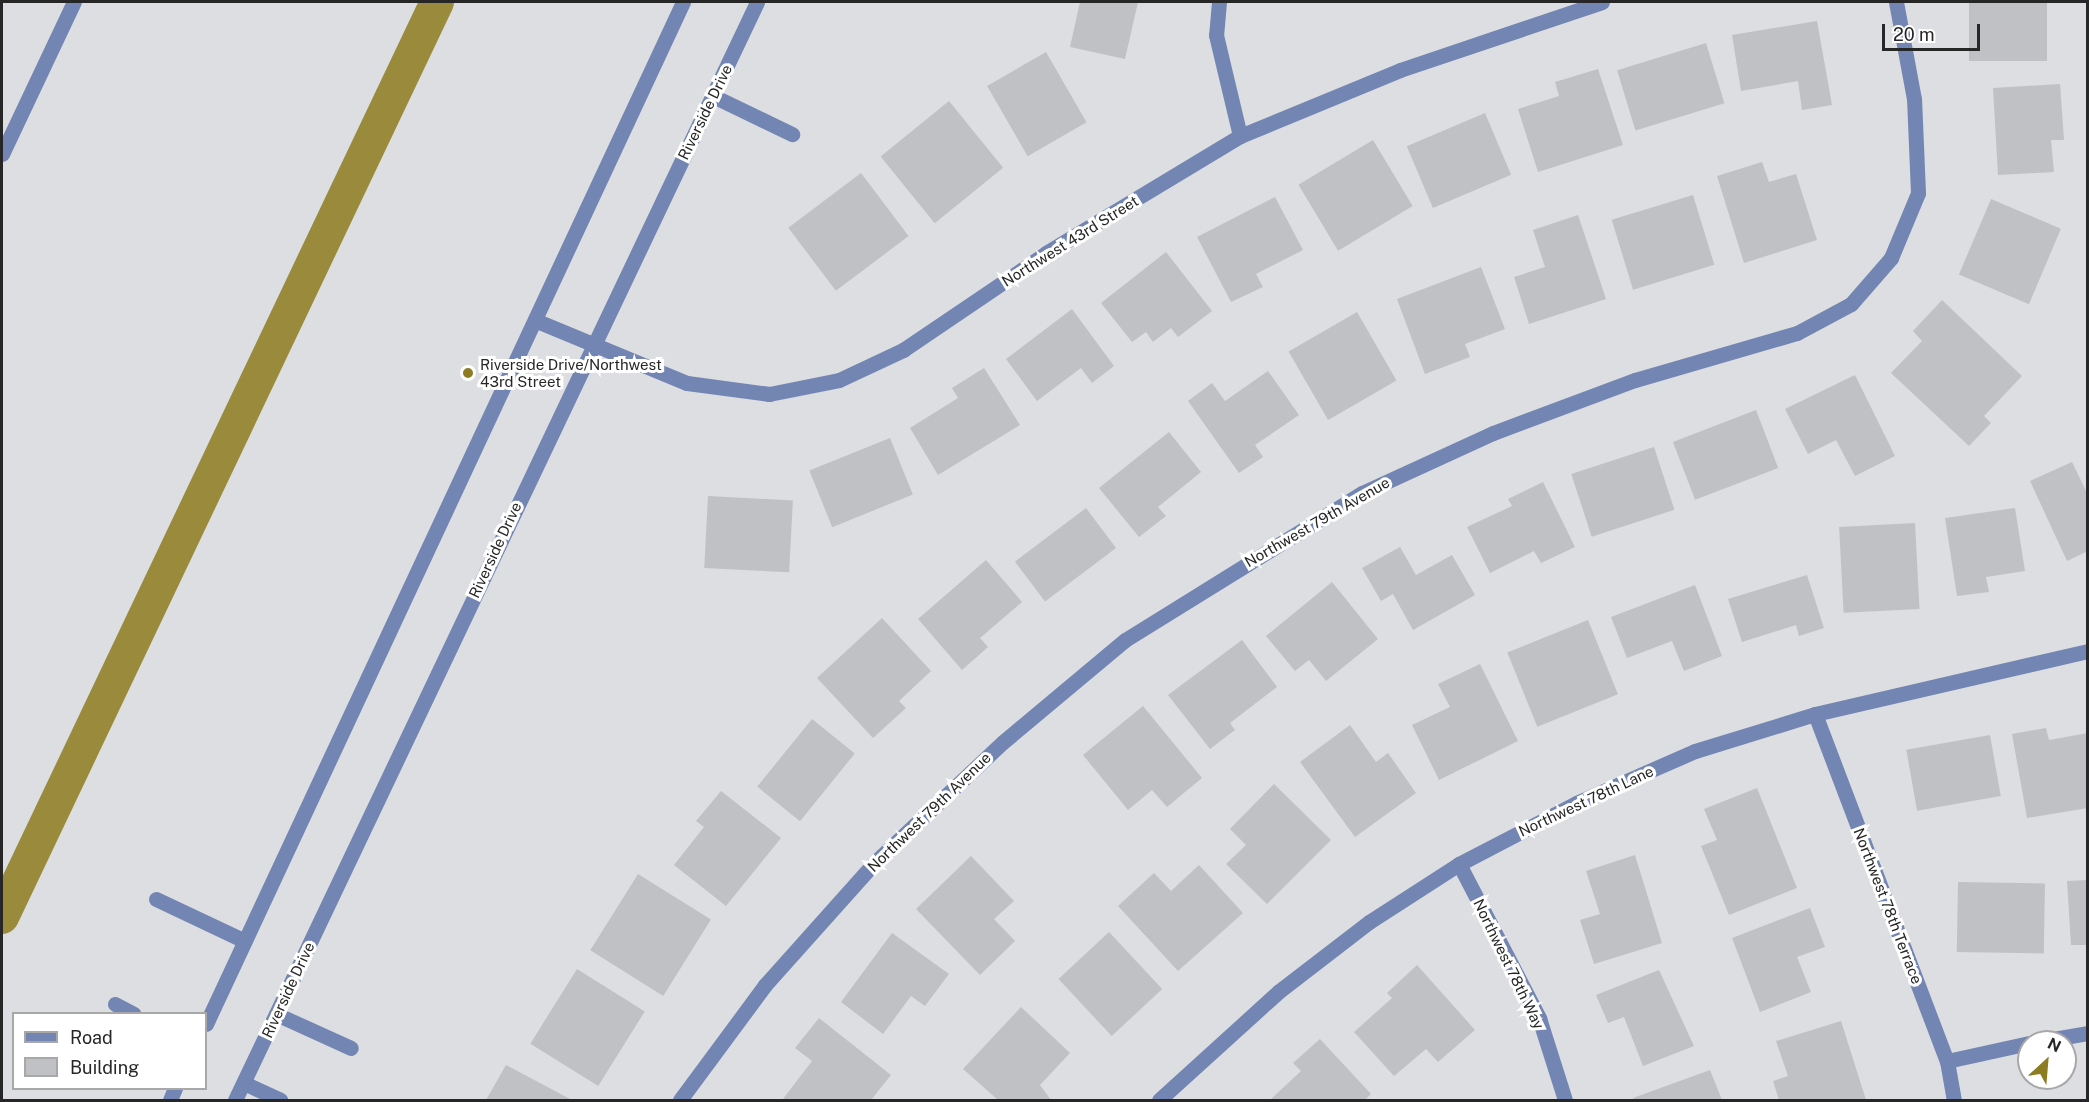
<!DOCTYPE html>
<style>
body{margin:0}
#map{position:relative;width:2089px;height:1102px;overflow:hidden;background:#dcdee1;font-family:"Public Sans",sans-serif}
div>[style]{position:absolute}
.canal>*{height:34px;margin:-17px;padding:0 17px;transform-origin:17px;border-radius:17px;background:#9a8b3c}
.building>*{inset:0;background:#bfc1c4;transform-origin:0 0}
.minor>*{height:15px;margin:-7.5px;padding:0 7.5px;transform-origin:7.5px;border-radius:7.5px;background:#7385b2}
.dots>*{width:16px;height:16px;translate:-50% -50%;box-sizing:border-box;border:3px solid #fff;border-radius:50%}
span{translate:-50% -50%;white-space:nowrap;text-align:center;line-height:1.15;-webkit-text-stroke:6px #fff;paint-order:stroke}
.street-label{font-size:15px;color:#262627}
.poi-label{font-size:15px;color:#262627}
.left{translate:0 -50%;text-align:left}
.frame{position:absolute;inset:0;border:3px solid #262627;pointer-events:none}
.legend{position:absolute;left:12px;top:1012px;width:195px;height:78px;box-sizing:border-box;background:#fff;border:2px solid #a8a8a9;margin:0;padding:8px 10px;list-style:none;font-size:18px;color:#262627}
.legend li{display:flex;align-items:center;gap:12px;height:30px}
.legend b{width:30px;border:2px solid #a8a8a9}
.north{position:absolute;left:2017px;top:1030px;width:60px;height:60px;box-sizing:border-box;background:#fff;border:2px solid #a8a8a9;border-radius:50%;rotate:26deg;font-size:16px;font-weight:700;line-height:24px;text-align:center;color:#262627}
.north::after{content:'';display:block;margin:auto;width:21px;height:27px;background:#8c7c22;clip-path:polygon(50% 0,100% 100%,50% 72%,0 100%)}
.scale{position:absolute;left:1882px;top:24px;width:98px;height:27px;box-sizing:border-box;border:3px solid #262627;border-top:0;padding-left:8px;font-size:18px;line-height:21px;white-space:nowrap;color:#262627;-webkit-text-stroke:4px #fff;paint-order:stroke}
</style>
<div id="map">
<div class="canal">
<i style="left:2px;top:917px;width:1013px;rotate:-64.57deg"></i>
</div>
<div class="building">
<i style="clip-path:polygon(1080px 2px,1138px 2px,1125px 59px,1070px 47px)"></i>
<i style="left:1969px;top:2px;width:78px;height:59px"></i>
<i style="clip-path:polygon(1817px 21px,1832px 105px,1802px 110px,1798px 81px,1741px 91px,1732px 35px)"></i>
<i style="left:1706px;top:43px;width:63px;height:93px;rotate:73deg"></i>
<i style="left:1046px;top:52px;width:81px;height:68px;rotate:60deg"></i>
<i style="clip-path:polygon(1598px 69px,1623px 145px,1538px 172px,1518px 109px,1559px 96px,1555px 82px)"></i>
<i style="clip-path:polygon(2060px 84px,2064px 140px,2051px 140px,2054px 172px,1998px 175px,1993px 88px)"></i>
<i style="left:949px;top:101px;width:86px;height:88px;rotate:51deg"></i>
<i style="left:1485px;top:113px;width:67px;height:85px;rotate:67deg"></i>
<i style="left:1373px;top:140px;width:77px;height:87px;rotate:59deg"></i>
<i style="clip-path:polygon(1762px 162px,1769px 182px,1796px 174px,1817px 240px,1744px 263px,1717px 176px)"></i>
<i style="left:861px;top:173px;width:79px;height:91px;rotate:53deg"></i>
<i style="left:1693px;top:195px;width:73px;height:85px;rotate:73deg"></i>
<i style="clip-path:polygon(1275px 197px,1303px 250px,1256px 274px,1263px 287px,1231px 302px,1197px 237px)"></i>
<i style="left:1991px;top:199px;width:76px;height:82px;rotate:23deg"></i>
<i style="clip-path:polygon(1578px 215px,1606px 299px,1529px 324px,1514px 277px,1545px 267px,1533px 230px)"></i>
<i style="clip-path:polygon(1166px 252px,1212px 311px,1178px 337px,1171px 328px,1153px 342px,1146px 332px,1132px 342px,1101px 303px)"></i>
<i style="clip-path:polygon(1481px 267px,1505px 329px,1465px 344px,1470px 357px,1425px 374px,1397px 299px)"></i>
<i style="clip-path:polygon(1942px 300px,2022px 376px,1984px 416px,1991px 423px,1969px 446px,1891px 373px,1922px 341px,1913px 331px)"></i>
<i style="clip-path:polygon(1072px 309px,1114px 366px,1092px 383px,1081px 368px,1037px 401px,1006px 359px)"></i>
<i style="left:1357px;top:312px;width:79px;height:79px;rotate:60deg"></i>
<i style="clip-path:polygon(984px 368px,1020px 425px,938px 475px,910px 428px,958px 398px,952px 388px)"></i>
<i style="clip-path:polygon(1268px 371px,1299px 415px,1255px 445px,1263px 457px,1239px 473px,1188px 401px,1212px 383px,1225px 401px)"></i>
<i style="clip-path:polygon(1855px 375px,1895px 456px,1855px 476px,1836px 440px,1808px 454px,1785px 409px)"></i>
<i style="left:1756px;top:410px;width:62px;height:89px;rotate:69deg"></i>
<i style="clip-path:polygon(1169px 432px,1201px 472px,1158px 507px,1166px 516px,1139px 537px,1099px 488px)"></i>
<i style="left:890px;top:438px;width:61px;height:87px;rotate:68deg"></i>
<i style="left:1654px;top:447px;width:66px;height:87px;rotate:72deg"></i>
<i style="clip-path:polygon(2072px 462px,2088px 495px,2088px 551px,2067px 561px,2030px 481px)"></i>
<i style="clip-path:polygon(1543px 482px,1575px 547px,1541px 563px,1534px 551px,1490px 573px,1467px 527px,1512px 506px,1508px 499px)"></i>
<i style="left:708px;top:496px;width:85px;height:72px;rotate:3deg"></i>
<i style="left:1086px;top:508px;width:50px;height:89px;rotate:53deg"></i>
<i style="clip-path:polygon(2015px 508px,2025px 571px,1986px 577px,1989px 592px,1957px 596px,1945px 518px)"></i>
<i style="left:1915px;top:523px;width:86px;height:76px;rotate:87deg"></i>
<i style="clip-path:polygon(1400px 547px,1416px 575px,1452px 555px,1475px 595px,1413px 630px,1393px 594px,1381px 601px,1362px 568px)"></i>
<i style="clip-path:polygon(986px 560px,1022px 602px,980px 638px,988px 647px,962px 670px,918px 619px)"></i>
<i style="clip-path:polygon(1807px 575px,1824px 628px,1799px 636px,1796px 625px,1742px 642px,1728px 599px)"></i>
<i style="clip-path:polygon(1332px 582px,1378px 639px,1326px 681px,1309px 660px,1295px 671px,1266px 636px)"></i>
<i style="clip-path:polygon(1695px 585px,1722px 656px,1684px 671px,1672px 641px,1627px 658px,1611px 617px)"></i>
<i style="clip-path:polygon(882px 618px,931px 671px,899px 701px,906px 708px,873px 738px,817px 678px)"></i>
<i style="left:1588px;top:620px;width:80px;height:87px;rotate:68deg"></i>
<i style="clip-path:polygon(1242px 640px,1277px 687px,1230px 723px,1235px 730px,1210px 749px,1168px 695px)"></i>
<i style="clip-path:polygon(1480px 664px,1518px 741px,1439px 780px,1412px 725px,1450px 707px,1438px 684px)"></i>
<i style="clip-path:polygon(1143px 706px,1202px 778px,1167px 807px,1152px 790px,1128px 810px,1083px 755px)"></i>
<i style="left:812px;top:719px;width:55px;height:87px;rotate:39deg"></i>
<i style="clip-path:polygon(1350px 725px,1376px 762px,1388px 753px,1416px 793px,1355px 837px,1300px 762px)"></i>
<i style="clip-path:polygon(2046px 728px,2049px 740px,2088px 733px,2088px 808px,2027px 818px,2012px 734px)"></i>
<i style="left:1990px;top:735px;width:62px;height:85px;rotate:80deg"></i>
<i style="clip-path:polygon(1274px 784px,1331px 840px,1267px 904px,1226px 864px,1246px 845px,1230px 829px)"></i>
<i style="clip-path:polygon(1757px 788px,1797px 888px,1729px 915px,1701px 846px,1717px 840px,1704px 809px)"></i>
<i style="clip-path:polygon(721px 791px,781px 838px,726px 906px,674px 865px,704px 827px,696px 821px)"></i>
<i style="clip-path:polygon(1635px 855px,1662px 943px,1594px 964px,1580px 920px,1600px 914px,1586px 871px)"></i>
<i style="clip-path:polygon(971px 856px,1014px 901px,994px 919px,1015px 941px,980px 975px,916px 909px)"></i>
<i style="clip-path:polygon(1199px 865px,1243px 913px,1178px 971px,1118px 906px,1154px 873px,1171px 891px)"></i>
<i style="left:638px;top:874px;width:86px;height:90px;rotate:32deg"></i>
<i style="clip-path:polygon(2088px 880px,2088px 945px,2071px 945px,2067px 881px)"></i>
<i style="left:1958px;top:882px;width:87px;height:70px;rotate:1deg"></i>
<i style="clip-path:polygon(1810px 908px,1825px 947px,1797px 957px,1811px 992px,1760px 1012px,1732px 938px)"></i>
<i style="left:1109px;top:932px;width:78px;height:69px;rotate:47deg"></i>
<i style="clip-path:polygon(892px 933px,949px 974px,925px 1006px,911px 996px,883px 1034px,841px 1002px)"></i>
<i style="clip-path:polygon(1417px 965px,1475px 1030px,1438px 1062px,1426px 1049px,1394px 1076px,1354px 1032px,1392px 998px,1387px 993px)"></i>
<i style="left:577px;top:969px;width:80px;height:88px;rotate:32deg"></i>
<i style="clip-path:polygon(1659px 970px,1694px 1046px,1643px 1066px,1624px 1017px,1608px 1023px,1596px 995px)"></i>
<i style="clip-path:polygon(1021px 1007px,1070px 1053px,1040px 1085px,1051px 1100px,998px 1100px,963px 1069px)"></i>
<i style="clip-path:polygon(819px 1018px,891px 1075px,871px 1100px,783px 1099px,812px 1061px,795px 1048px)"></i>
<i style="clip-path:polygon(1841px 1021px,1866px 1100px,1779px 1100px,1773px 1081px,1788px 1076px,1776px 1041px)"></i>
<i style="clip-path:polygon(1320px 1039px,1371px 1094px,1365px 1100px,1270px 1100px,1301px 1071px,1293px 1063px)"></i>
<i style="clip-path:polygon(506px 1065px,572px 1100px,486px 1100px)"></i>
<i style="clip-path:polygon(1710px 1070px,1722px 1100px,1634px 1100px,1633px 1098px)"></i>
</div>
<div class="minor">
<i style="left:1219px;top:2px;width:33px;rotate:95deg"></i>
<i style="left:1216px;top:35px;width:104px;rotate:76.6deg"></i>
<i style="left:713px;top:96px;width:88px;rotate:25.7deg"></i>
<i style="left:2px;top:154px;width:168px;rotate:-64.7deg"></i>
<i style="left:537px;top:321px;width:162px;rotate:22.5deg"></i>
<i style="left:687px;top:383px;width:83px;rotate:7.6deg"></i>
<i style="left:769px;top:394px;width:71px;rotate:-11.3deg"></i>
<i style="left:839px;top:380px;width:71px;rotate:-25.1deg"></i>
<i style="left:903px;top:350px;width:173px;rotate:-34.1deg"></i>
<i style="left:1046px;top:253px;width:227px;rotate:-31.1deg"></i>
<i style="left:1240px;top:136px;width:173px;rotate:-22.4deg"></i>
<i style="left:1400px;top:70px;width:213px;rotate:-18.6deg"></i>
<i style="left:1815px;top:714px;width:371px;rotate:69.2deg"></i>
<i style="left:1947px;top:1061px;width:40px;rotate:80deg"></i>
<i style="left:1459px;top:864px;width:174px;rotate:62.5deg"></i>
<i style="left:1539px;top:1018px;width:86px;rotate:72.4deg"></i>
<i style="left:156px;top:899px;width:98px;rotate:25.3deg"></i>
<i style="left:115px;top:1004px;width:21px;rotate:28deg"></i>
<i style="left:276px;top:1014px;width:82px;rotate:24.4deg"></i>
<i style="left:206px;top:1024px;width:1128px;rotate:-64.98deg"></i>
<i style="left:2036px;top:1042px;width:53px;rotate:-9.8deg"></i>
<i style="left:1947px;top:1061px;width:84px;rotate:-12.4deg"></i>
<i style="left:244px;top:1083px;width:40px;rotate:25deg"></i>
<i style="left:170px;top:1100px;width:13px;rotate:-67deg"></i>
<i style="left:235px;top:1100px;width:1216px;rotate:-64.57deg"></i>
<i style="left:680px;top:1100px;width:143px;rotate:-53.5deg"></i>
<i style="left:765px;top:985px;width:162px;rotate:-48.2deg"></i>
<i style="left:873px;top:864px;width:178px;rotate:-43.2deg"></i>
<i style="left:1003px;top:742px;width:159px;rotate:-39.9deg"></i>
<i style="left:1125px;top:640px;width:279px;rotate:-31.8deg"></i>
<i style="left:1362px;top:493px;width:144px;rotate:-24.6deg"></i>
<i style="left:1493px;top:433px;width:152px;rotate:-20.5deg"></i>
<i style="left:1635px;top:380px;width:169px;rotate:-16.2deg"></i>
<i style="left:1797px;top:333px;width:61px;rotate:-28.2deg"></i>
<i style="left:1851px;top:304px;width:61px;rotate:-49deg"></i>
<i style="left:1891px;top:258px;width:70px;rotate:-67.4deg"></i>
<i style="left:1918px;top:193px;width:94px;rotate:-92.4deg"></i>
<i style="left:1914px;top:99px;width:99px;rotate:-100.5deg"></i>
<i style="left:1159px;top:1100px;width:161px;rotate:-42.2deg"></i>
<i style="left:1278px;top:992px;width:115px;rotate:-37.6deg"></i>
<i style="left:1369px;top:922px;width:107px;rotate:-32.8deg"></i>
<i style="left:1459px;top:864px;width:132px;rotate:-27.5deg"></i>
<i style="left:1576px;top:803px;width:130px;rotate:-23.6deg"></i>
<i style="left:1695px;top:751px;width:126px;rotate:-17.1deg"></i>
<i style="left:1815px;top:714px;width:280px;rotate:-13deg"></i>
</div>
<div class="dots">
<i style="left:468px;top:373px;background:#8c7c22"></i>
</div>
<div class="street-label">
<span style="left:705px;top:112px;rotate:-64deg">Riverside Drive</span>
<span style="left:1070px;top:241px;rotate:-32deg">Northwest 43rd Street</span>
<span style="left:1317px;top:522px;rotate:-30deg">Northwest 79th Avenue</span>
<span style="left:495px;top:550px;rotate:-65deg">Riverside Drive</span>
<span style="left:1586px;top:801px;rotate:-25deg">Northwest 78th Lane</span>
<span style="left:929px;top:812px;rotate:-44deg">Northwest 79th Avenue</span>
<span style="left:1888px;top:906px;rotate:69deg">Northwest 78th Terrace</span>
<span style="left:1509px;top:964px;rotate:64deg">Northwest 78th Way</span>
<span style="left:288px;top:990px;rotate:-65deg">Riverside Drive</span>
</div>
<div class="poi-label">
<span class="left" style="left:480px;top:373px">Riverside Drive/Northwest<br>43rd Street</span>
</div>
<div class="frame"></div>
<ul class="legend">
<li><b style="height:8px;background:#7385b2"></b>Road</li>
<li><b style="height:16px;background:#bfc1c4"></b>Building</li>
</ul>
<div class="north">N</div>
<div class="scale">20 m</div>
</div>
